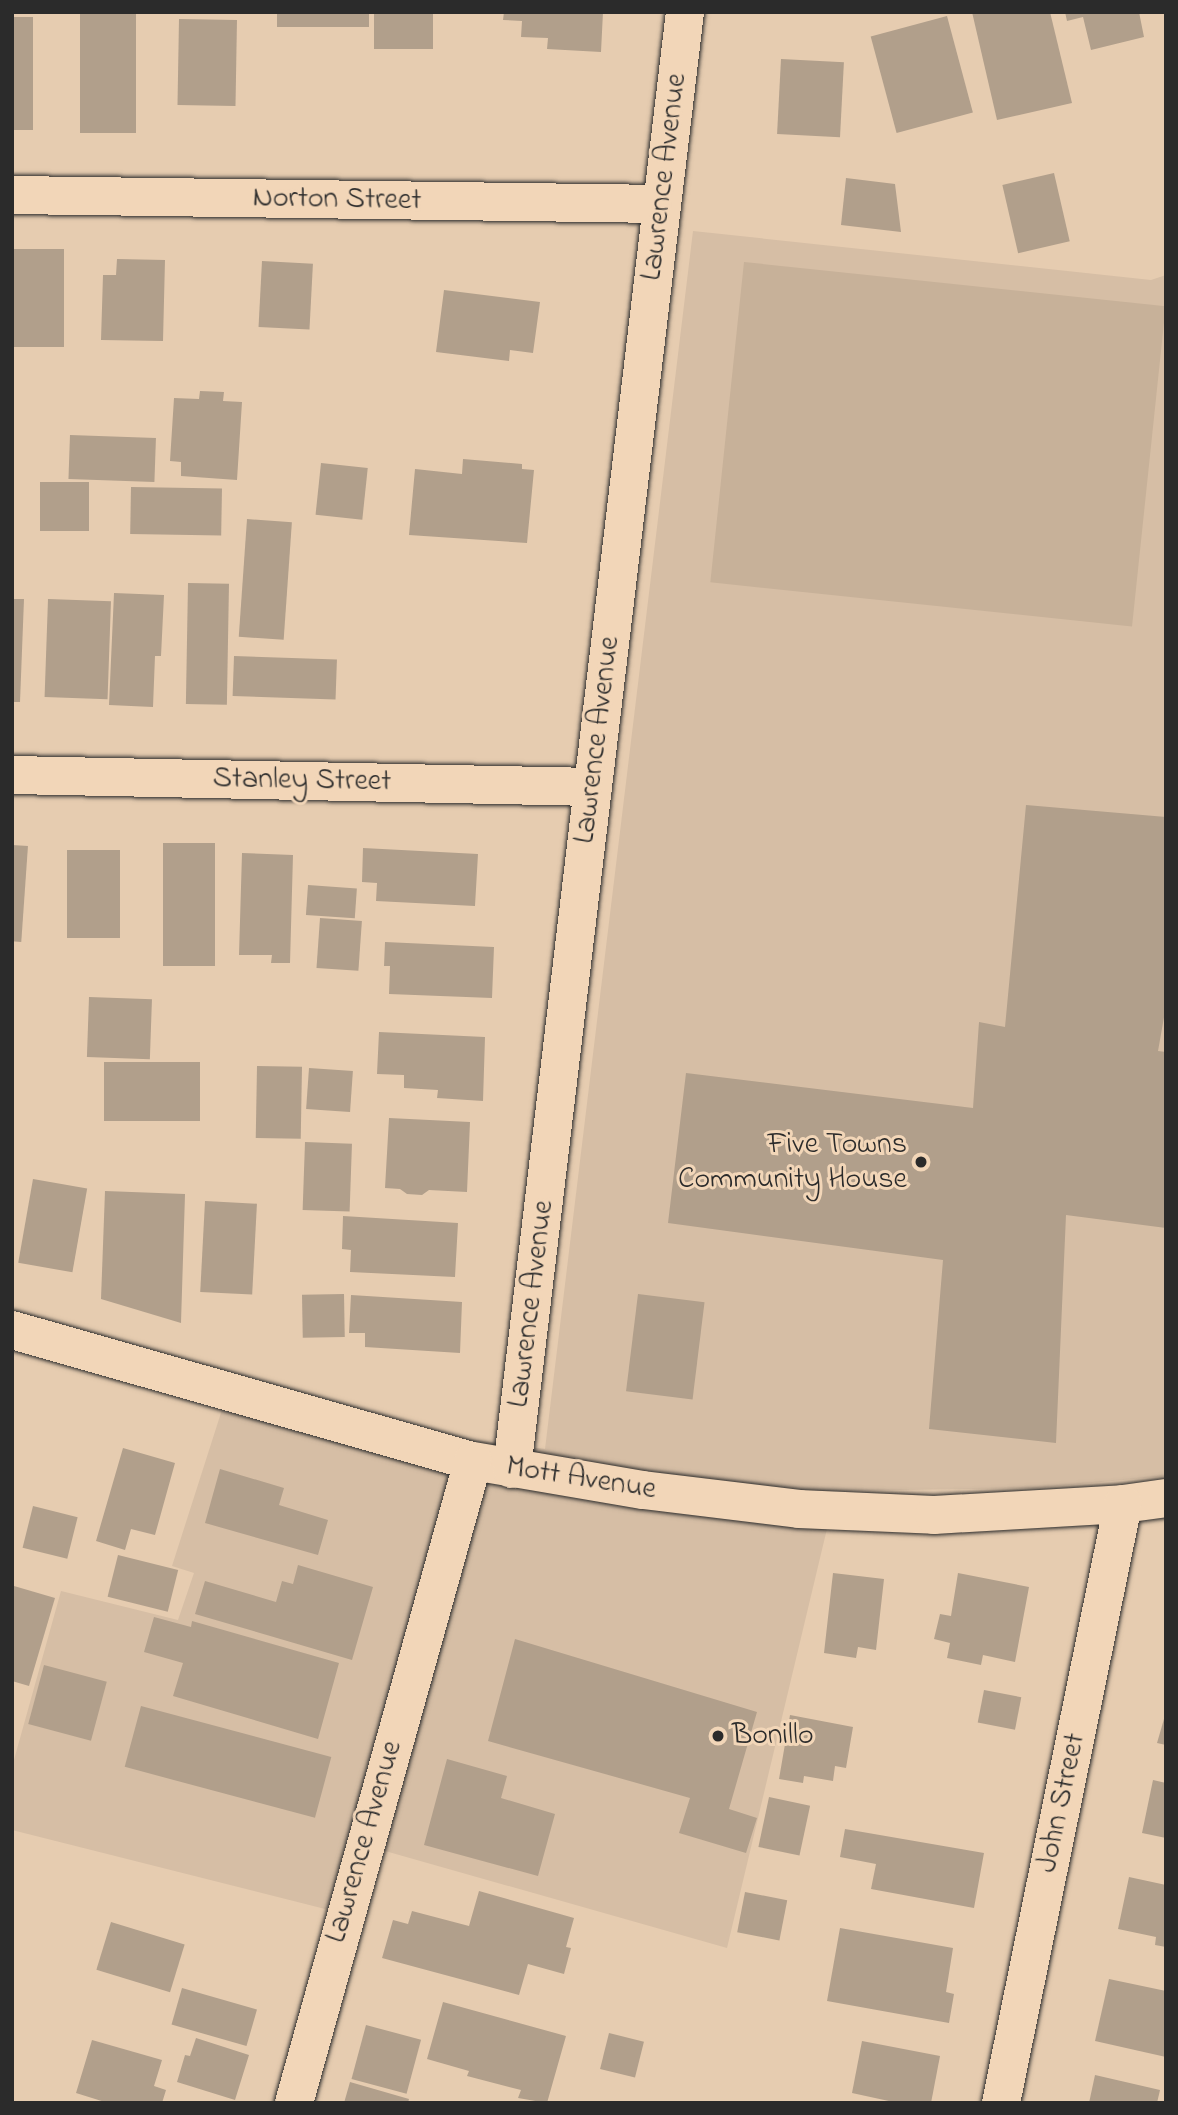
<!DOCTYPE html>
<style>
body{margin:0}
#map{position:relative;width:1178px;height:2115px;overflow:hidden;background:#e6ccb0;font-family:"Indie Flower",sans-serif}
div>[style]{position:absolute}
.built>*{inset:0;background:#d6bea5}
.green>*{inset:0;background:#c7b199;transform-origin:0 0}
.building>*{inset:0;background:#b19f8b;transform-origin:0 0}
.roads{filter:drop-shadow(0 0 2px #2b2b2b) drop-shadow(0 0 2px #2b2b2b)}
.minor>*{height:38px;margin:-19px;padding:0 19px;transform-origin:19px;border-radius:19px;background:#f2d6b8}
.dots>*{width:19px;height:19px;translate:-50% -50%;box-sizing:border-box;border:4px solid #f2d6b8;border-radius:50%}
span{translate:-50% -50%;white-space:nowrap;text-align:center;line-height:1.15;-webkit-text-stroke:6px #f2d6b8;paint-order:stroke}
.street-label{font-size:30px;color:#2b2b2b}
.poi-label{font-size:30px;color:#2b2b2b}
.right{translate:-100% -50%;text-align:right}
.left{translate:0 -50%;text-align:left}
.frame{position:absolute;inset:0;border:14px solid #2b2b2b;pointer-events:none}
</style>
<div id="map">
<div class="built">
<i style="clip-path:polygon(693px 231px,1151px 280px,1166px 275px,1166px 1476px,1036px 1488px,836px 1491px,727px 1948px,357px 1843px,337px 1912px,12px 1830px,12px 1767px,61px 1591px,178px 1620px,194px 1573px,172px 1566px,227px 1394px,405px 1431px,545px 1449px)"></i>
</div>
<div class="green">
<i style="left:744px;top:262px;width:424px;height:322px;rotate:6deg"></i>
</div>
<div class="building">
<i style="left:80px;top:12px;width:56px;height:121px"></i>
<i style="left:277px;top:12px;width:92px;height:15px"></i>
<i style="left:374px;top:12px;width:59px;height:37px"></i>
<i style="clip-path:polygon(504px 12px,603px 12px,601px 52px,547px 49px,548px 38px,521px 37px,522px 21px,503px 20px)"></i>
<i style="clip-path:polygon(972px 12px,1050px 12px,1072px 103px,997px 120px)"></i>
<i style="clip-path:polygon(1065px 12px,1139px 12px,1144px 37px,1091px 50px,1083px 17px,1067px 21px)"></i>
<i style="left:947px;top:16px;width:100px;height:79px;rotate:75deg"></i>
<i style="left:12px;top:17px;width:21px;height:113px"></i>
<i style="left:179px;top:19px;width:58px;height:86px;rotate:1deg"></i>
<i style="left:781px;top:59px;width:63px;height:75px;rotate:3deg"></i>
<i style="left:1054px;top:173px;width:70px;height:53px;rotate:77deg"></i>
<i style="clip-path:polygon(846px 178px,895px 184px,901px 232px,841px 225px)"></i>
<i style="left:12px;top:249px;width:52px;height:98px"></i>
<i style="clip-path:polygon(117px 259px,165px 260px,163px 341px,101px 340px,103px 275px,116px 275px)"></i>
<i style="left:262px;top:261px;width:51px;height:66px;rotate:3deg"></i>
<i style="clip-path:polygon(444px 290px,540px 302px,533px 353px,510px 350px,509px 361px,436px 352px)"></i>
<i style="clip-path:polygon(200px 391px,224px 392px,223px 401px,242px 402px,237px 480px,181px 476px,181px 462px,170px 461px,174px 398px,199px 399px)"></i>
<i style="left:70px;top:435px;width:86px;height:44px;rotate:2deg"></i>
<i style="clip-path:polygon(463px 459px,522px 464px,522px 469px,534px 470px,527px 543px,409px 535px,415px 469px,462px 474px)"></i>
<i style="left:321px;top:463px;width:47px;height:52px;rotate:6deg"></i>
<i style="left:40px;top:482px;width:49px;height:49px"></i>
<i style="left:131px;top:487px;width:91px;height:47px;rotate:1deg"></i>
<i style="left:247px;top:519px;width:45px;height:118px;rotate:4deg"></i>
<i style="left:188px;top:583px;width:41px;height:121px;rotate:1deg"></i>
<i style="clip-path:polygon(114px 593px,164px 595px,161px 656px,155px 656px,153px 707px,109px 705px)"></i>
<i style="clip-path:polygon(12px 599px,24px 599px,20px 702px,12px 702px)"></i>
<i style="left:48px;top:599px;width:63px;height:98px;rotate:2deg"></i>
<i style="left:234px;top:656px;width:103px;height:40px;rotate:2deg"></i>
<i style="clip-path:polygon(1026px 805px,1166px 817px,1166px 1006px,1158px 1051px,1166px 1052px,1166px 1228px,1066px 1215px,1056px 1443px,929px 1429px,943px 1260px,668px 1223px,686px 1073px,973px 1108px,979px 1022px,1005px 1027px)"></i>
<i style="left:163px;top:843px;width:52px;height:123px"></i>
<i style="left:12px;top:845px;width:16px;height:96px;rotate:4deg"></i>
<i style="clip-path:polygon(363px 848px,478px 854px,475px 906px,376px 901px,377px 883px,362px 882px)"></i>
<i style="left:67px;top:850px;width:53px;height:88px"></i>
<i style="clip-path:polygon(242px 853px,293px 855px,290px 963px,271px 963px,272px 955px,239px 955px)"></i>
<i style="left:308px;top:885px;width:49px;height:30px;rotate:4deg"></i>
<i style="left:320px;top:918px;width:42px;height:50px;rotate:4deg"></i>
<i style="clip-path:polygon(385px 942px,494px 947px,492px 998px,389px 994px,390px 966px,384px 966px)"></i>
<i style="left:89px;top:997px;width:63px;height:60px;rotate:2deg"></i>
<i style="clip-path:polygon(379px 1032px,485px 1037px,483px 1101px,437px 1098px,438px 1090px,404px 1088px,404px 1075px,377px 1074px)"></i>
<i style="left:104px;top:1062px;width:96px;height:59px"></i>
<i style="left:257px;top:1066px;width:45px;height:72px;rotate:1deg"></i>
<i style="left:309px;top:1068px;width:44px;height:41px;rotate:4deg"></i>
<i style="clip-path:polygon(389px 1118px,470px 1122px,467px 1192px,429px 1190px,422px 1195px,407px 1194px,400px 1189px,385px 1188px)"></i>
<i style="left:305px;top:1142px;width:47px;height:68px;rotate:2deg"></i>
<i style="left:33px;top:1179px;width:55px;height:85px;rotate:10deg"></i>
<i style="clip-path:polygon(105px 1191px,185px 1194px,181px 1323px,101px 1299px)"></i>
<i style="left:205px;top:1201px;width:52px;height:91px;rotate:3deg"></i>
<i style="clip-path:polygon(343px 1216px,458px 1223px,455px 1277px,350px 1272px,351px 1250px,342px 1249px)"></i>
<i style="left:344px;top:1294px;width:43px;height:42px;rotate:89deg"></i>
<i style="left:638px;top:1294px;width:67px;height:98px;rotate:7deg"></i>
<i style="clip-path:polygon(351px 1295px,462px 1302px,460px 1353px,365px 1347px,365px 1333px,349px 1333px)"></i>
<i style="clip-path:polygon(123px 1448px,175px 1463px,155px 1535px,131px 1529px,125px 1550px,96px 1541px)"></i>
<i style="clip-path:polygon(220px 1469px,284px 1488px,279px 1505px,328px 1520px,318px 1555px,205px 1523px)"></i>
<i style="left:33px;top:1506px;width:46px;height:43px;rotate:14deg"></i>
<i style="left:118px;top:1555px;width:62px;height:43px;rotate:14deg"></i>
<i style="clip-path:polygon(298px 1565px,373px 1587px,352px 1660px,195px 1614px,205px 1581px,276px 1602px,282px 1581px,293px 1584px)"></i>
<i style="clip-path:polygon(833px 1573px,884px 1579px,876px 1650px,858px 1647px,856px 1658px,824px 1653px)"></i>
<i style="clip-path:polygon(958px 1573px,1029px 1587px,1015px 1662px,983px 1655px,981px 1665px,947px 1658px,950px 1643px,934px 1639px,940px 1614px,951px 1616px)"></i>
<i style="clip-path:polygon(14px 1586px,55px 1598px,29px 1686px,12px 1681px)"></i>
<i style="clip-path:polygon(154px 1617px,191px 1627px,192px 1621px,339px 1663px,318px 1739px,173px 1696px,183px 1663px,144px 1652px)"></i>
<i style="clip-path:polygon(515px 1639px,757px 1712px,729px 1809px,757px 1818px,746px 1853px,679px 1833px,690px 1798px,488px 1741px)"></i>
<i style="left:44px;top:1665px;width:65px;height:61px;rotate:15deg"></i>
<i style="left:984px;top:1690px;width:38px;height:33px;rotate:11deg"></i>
<i style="left:141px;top:1706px;width:197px;height:63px;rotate:15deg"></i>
<i style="clip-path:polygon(1166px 1712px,1166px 1745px,1157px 1743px)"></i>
<i style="clip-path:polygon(790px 1715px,853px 1727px,846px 1768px,835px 1766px,833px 1781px,804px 1776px,803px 1783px,779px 1779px)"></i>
<i style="clip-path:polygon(447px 1759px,507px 1776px,501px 1798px,555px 1814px,538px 1876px,424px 1845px)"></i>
<i style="clip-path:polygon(1153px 1780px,1166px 1783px,1166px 1838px,1142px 1833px)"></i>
<i style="left:769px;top:1797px;width:42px;height:51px;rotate:12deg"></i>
<i style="clip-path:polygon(845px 1829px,984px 1853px,974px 1908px,871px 1889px,876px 1864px,840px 1857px)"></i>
<i style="clip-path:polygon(1129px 1877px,1166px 1885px,1166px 1947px,1155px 1945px,1156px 1937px,1118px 1929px)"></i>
<i style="clip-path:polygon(479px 1891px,574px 1918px,566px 1947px,571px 1948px,564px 1974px,528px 1964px,519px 1995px,382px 1958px,393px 1920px,408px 1924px,412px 1911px,469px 1926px)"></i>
<i style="left:745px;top:1892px;width:43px;height:41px;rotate:11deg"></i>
<i style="left:111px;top:1922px;width:77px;height:50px;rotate:17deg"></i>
<i style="clip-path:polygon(840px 1928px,953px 1948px,946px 1992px,954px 1994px,949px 2023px,827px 2001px)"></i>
<i style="clip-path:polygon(1109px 1979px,1166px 1991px,1166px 2057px,1095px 2041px)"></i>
<i style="left:182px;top:1988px;width:78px;height:38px;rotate:16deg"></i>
<i style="clip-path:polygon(443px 2002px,566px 2036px,547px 2103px,518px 2098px,521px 2090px,467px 2076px,469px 2071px,427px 2059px)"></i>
<i style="left:366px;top:2025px;width:57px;height:56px;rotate:15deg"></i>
<i style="left:609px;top:2033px;width:36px;height:37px;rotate:14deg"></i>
<i style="clip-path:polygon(196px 2038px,249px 2055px,235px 2100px,177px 2082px,185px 2055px,190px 2056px)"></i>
<i style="clip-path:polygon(92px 2040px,162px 2060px,154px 2086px,166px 2090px,162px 2103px,108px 2103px,76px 2093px)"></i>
<i style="clip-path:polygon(862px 2041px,940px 2056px,931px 2103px,898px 2103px,852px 2093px)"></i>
<i style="clip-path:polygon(1095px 2075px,1160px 2090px,1157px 2103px,1089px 2103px)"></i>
<i style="clip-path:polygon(350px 2082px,409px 2099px,408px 2103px,344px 2103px)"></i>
</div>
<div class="roads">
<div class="minor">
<i style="left:12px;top:195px;width:650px;rotate:0.79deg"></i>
<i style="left:12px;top:775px;width:581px;rotate:1.18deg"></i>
<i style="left:12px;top:1330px;width:479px;rotate:15.9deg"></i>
<i style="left:473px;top:1461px;width:172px;rotate:9.7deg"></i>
<i style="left:643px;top:1490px;width:157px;rotate:6.9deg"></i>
<i style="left:799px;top:1509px;width:135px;rotate:2.5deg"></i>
<i style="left:934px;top:1515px;width:189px;rotate:-3.3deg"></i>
<i style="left:1123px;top:1504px;width:43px;rotate:-7.9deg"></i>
<i style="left:512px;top:1469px;width:1467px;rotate:-83.23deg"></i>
<i style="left:294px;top:2103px;width:666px;rotate:-74.42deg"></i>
<i style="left:1001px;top:2103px;width:611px;rotate:-78.49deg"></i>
</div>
</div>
<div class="dots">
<i style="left:921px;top:1162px;background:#2b2b2b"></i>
<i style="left:718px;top:1736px;background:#2b2b2b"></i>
</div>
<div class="street-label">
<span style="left:665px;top:177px;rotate:-83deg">Lawrence Avenue</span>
<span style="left:337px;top:200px;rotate:1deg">Norton Street</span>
<span style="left:598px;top:740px;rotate:-83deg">Lawrence Avenue</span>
<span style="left:302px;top:781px;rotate:1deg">Stanley Street</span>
<span style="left:532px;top:1304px;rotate:-83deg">Lawrence Avenue</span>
<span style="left:581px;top:1479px;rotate:9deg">Mott Avenue</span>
<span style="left:1062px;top:1803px;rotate:-78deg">John Street</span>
<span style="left:365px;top:1842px;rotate:-74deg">Lawrence Avenue</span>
</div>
<div class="poi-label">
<span class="right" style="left:907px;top:1162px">Five Towns<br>Community House</span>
<span class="left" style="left:732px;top:1736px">Bonillo</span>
</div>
<div class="frame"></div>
</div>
